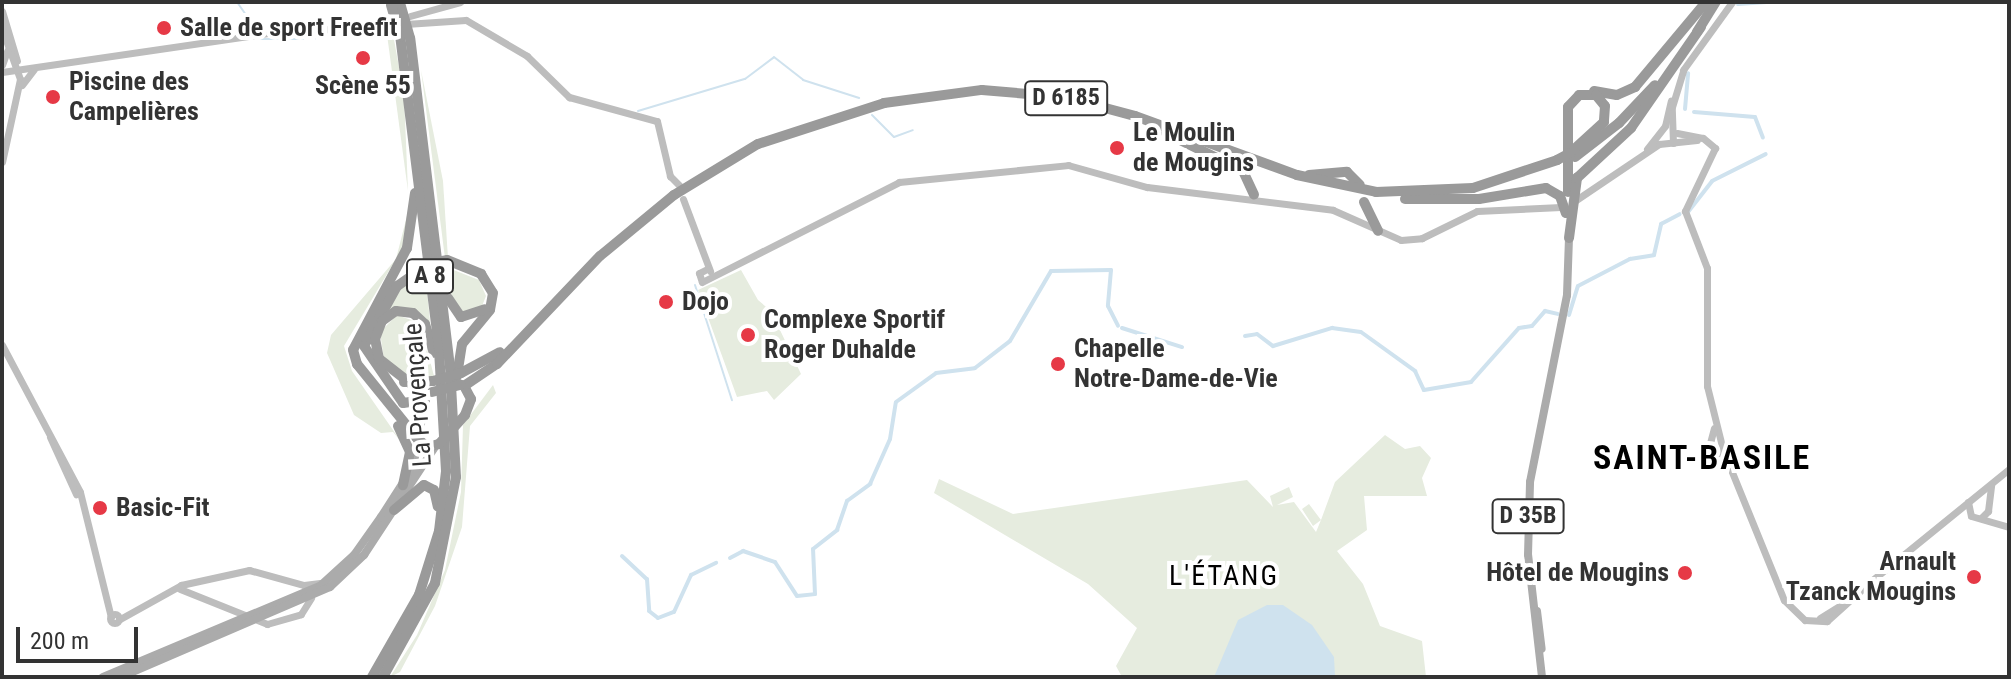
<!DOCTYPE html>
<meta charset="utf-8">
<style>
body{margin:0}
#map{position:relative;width:2011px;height:679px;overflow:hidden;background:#fff;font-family:"Roboto Condensed",sans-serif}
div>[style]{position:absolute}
.green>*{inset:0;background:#e6ecdf}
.water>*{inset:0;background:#cfe2ee}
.stream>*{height:2px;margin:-1px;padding:0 1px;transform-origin:1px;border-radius:1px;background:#cfe2ee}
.canal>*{height:4px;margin:-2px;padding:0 2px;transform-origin:2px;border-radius:2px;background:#cfe2ee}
.secondary>*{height:7px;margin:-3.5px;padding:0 3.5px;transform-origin:3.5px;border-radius:3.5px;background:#bdbdbd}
.secondary>.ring{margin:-3.5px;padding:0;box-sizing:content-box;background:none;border:7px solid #bdbdbd;border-radius:50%}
.primary>*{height:8px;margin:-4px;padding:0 4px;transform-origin:4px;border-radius:4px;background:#ababab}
.highway>*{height:10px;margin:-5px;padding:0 5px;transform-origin:5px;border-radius:5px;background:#9a9a9a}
.highway-bridge>*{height:10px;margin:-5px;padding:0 5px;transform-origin:5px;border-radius:5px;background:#9a9a9a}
.dots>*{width:22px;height:22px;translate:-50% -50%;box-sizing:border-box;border:4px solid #fff;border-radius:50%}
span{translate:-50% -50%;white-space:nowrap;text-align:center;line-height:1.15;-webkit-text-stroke:8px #fff;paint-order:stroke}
.shield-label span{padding:2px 6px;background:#fff;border:2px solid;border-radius:6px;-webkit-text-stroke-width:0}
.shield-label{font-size:24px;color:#333;font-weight:700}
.poi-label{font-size:26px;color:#333;font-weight:700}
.left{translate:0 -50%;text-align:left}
.right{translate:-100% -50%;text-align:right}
.street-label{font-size:26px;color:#333}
.neighbourhood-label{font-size:28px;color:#000;letter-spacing:2px}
.district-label{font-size:34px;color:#000;font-weight:700;letter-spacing:2px}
.frame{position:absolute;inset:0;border:4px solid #333;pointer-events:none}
.scale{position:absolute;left:16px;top:627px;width:122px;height:36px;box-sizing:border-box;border:4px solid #333;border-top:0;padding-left:10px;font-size:24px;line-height:28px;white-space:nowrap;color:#333;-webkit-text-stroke:6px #fff;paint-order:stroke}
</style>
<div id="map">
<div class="green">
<i style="clip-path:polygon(391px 23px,404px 95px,408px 191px,386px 27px)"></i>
<i style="clip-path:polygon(421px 70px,443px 181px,448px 258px,445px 258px)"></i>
<i style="clip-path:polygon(412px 196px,405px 244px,344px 346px,352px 371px,402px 443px,393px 432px,381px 433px,354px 415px,327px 353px,331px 335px,396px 259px)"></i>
<i style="clip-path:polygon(446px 267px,479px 280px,486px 296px,482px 306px,466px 315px,453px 304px)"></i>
<i style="clip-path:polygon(425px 270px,431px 332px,424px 319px,383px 314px,398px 291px)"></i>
<i style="clip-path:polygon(741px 270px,758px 300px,784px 322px,780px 330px,801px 374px,774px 400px,767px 391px,737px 397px,698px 290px)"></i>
<i style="clip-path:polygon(397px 315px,420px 323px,434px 376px,409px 379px,384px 360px,380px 332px)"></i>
<i style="clip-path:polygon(493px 385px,496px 393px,470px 426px,462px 527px,435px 606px,400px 672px,390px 677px,417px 635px,445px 570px,461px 492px,463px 425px)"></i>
<i style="clip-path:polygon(1385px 435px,1405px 449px,1420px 446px,1431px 458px,1422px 478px,1427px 496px,1364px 496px,1367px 530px,1337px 551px,1363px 584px,1380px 626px,1422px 641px,1426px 677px,1122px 677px,1116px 666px,1137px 628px,1088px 584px,934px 493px,939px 479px,1013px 514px,1247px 480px,1273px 507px,1270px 496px,1289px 487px,1293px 497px,1277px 505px,1294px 502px,1316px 532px,1321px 520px,1313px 526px,1302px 509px,1309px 504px,1321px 520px,1335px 482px)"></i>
</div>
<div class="water">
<i style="clip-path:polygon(1267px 605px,1283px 605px,1312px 625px,1334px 657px,1335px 677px,1214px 677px,1238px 620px)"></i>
</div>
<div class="stream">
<i style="left:237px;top:2px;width:35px;rotate:55deg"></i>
<i style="left:261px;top:39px;width:54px"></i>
<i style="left:638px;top:111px;width:112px;rotate:-16.7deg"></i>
<i style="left:745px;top:79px;width:36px;rotate:-37deg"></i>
<i style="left:774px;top:57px;width:37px;rotate:38deg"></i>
<i style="left:803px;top:80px;width:59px;rotate:17.8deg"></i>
<i style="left:872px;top:115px;width:31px;rotate:45deg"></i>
<i style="left:894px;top:137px;width:20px;rotate:-20deg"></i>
<i style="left:695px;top:285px;width:121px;rotate:72.2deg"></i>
</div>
<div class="canal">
<i style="left:1738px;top:4px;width:32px;rotate:-4deg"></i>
<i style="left:1685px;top:109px;width:36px;rotate:-85deg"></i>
<i style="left:1694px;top:112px;width:61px;rotate:4.7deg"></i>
<i style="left:1755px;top:117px;width:22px;rotate:69deg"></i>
<i style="left:1688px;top:212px;width:39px;rotate:-52deg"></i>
<i style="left:1712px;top:181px;width:60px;rotate:-26.6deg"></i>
<i style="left:1569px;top:315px;width:30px;rotate:-73deg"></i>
<i style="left:1578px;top:286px;width:59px;rotate:-27.4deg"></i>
<i style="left:1630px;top:259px;width:24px;rotate:-9deg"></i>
<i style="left:1654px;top:255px;width:32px;rotate:-77deg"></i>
<i style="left:1661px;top:224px;width:21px;rotate:-28deg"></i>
<i style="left:1122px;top:328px;width:63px;rotate:17.6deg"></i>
<i style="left:1245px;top:336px;width:12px;rotate:-9deg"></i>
<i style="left:1257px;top:334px;width:20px;rotate:37deg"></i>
<i style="left:1273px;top:346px;width:62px;rotate:-17deg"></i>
<i style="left:1332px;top:328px;width:29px;rotate:8deg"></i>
<i style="left:1361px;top:332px;width:67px;rotate:35.8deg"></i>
<i style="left:1415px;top:371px;width:21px;rotate:65deg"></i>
<i style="left:1424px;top:390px;width:48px;rotate:-9.7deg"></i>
<i style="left:1471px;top:382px;width:72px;rotate:-48.4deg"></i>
<i style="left:1519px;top:328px;width:13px;rotate:-9deg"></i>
<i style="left:1532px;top:326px;width:20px;rotate:-49deg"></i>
<i style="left:1545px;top:311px;width:13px;rotate:13deg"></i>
<i style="left:622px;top:556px;width:34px;rotate:43deg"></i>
<i style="left:647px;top:579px;width:32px;rotate:86deg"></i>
<i style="left:649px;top:611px;width:11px;rotate:38deg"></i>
<i style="left:658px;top:618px;width:17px;rotate:-21deg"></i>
<i style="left:674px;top:612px;width:41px;rotate:-65.3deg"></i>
<i style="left:691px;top:575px;width:28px;rotate:-26deg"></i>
<i style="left:730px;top:558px;width:15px;rotate:-28deg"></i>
<i style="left:743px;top:551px;width:34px;rotate:19deg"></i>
<i style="left:775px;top:562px;width:40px;rotate:57.1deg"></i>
<i style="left:797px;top:596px;width:18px;rotate:-6deg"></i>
<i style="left:815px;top:594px;width:45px;rotate:-92.5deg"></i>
<i style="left:813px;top:549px;width:31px;rotate:-38deg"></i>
<i style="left:837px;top:530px;width:31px;rotate:-71deg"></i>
<i style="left:847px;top:501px;width:29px;rotate:-36deg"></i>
<i style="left:870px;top:484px;width:49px;rotate:-66deg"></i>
<i style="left:890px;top:439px;width:37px;rotate:-81deg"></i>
<i style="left:896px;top:402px;width:49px;rotate:-35.9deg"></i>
<i style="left:936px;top:373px;width:39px;rotate:-7deg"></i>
<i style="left:975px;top:368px;width:44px;rotate:-37.6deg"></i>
<i style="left:1010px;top:341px;width:81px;rotate:-59.6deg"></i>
<i style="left:1051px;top:271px;width:60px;rotate:-1deg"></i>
<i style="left:1111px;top:270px;width:36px;rotate:95deg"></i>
<i style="left:1108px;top:306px;width:22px;rotate:63deg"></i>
</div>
<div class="secondary">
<i style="left:2px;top:11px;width:52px;rotate:73.3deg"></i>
<i style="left:410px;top:16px;width:52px;rotate:-15.6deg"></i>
<i style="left:2px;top:29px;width:53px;rotate:70.2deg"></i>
<i style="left:20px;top:79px;width:85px;rotate:102.2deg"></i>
<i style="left:271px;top:33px;width:195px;rotate:-3.8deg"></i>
<i style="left:466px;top:20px;width:71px;rotate:30.5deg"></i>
<i style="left:527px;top:56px;width:59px;rotate:44.3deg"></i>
<i style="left:569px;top:97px;width:91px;rotate:15.3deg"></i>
<i style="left:657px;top:121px;width:57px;rotate:76.7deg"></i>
<i style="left:670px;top:176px;width:13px;rotate:45deg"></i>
<i style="left:2px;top:65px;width:15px;rotate:-70deg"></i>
<i style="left:2px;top:72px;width:276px;rotate:-8.3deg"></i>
<i style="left:22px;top:85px;width:20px;rotate:-53deg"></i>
<i style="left:1665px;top:126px;width:26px;rotate:-77deg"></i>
<i style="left:1677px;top:133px;width:26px;rotate:11deg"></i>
<i style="left:1703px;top:138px;width:16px;rotate:40deg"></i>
<i style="left:1715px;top:148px;width:70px;rotate:115.5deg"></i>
<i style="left:1685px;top:211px;width:61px;rotate:68.9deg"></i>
<i style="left:1707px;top:268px;width:118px;rotate:90deg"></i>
<i style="left:1707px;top:386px;width:66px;rotate:76deg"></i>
<i style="left:1723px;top:450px;width:162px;rotate:67.9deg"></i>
<i style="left:1784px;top:600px;width:29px;rotate:44deg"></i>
<i style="left:1805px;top:620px;width:22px;rotate:3deg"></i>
<i style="left:1827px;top:621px;width:55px;rotate:-42.1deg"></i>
<i style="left:1673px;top:143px;width:36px;rotate:-92deg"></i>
<i style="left:1672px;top:107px;width:39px;rotate:-73deg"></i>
<i style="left:1683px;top:70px;width:84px;rotate:-54.2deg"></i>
<i style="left:1647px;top:149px;width:29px;rotate:-52deg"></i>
<i style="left:683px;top:199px;width:77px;rotate:69.4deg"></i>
<i style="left:1573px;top:202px;width:104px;rotate:-34deg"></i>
<i style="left:1659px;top:144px;width:38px;rotate:-6deg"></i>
<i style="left:707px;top:269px;width:9px;rotate:153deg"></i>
<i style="left:699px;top:273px;width:9px;rotate:72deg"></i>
<i style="left:702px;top:282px;width:221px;rotate:-26.9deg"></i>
<i style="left:899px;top:182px;width:170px;rotate:-5.7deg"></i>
<i style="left:1068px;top:165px;width:82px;rotate:15.6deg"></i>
<i style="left:1147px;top:187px;width:187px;rotate:7deg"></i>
<i style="left:1333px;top:210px;width:74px;rotate:23.8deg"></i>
<i style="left:1401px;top:240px;width:21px;rotate:-5deg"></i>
<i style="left:1422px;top:238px;width:61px;rotate:-26.1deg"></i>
<i style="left:1477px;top:211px;width:84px;rotate:-2.7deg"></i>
<i style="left:2px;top:345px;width:166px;rotate:62deg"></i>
<i style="left:80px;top:492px;width:129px;rotate:76.1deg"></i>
<i style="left:1714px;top:428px;width:27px;rotate:105deg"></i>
<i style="left:1707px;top:454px;width:10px;rotate:29deg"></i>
<i style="left:1716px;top:459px;width:11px;rotate:-52deg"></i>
<i style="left:50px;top:437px;width:63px;rotate:65.5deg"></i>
<i style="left:1968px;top:502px;width:14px;rotate:78deg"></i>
<i style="left:1971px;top:516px;width:40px;rotate:16deg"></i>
<i style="left:1981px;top:518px;width:10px;rotate:-45deg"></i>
<i style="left:1988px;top:511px;width:26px;rotate:-83deg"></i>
<i style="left:1865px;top:586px;width:186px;rotate:-39.1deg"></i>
<i style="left:180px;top:589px;width:94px;rotate:21.9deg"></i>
<i style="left:267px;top:624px;width:35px;rotate:-16deg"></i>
<i style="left:301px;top:614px;width:19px;rotate:-58deg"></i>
<i class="ring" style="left:110.5px;top:614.5px;width:2px;height:2px"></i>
<i style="left:1820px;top:618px;width:36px;rotate:-32deg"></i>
<i style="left:120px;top:619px;width:70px;rotate:-29.1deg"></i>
<i style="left:181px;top:585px;width:70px;rotate:-12.4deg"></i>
<i style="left:249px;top:570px;width:57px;rotate:15.3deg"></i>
<i style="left:304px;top:585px;width:16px;rotate:-7deg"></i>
</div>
<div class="primary">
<i style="left:1537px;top:611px;width:38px;rotate:83deg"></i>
<i style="left:103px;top:677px;width:235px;rotate:-22.8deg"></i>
<i style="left:320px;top:586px;width:46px;rotate:-42.4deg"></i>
<i style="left:354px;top:555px;width:47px;rotate:-54.6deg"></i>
<i style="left:381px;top:517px;width:59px;rotate:-57.4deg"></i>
<i style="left:413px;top:467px;width:26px;rotate:-79deg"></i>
<i style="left:121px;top:677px;width:228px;rotate:-23.3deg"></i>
<i style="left:330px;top:587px;width:47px;rotate:-43.3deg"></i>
<i style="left:364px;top:555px;width:129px;rotate:-56.7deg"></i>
<i style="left:1542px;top:677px;width:123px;rotate:-96.5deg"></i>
<i style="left:1528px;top:555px;width:73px;rotate:-88.4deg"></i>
<i style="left:1530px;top:482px;width:191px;rotate:-78.8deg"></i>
<i style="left:1567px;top:295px;width:57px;rotate:-88deg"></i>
</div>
<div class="highway">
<i style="left:1697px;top:32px;width:36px;rotate:-58deg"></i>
<i style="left:1594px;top:91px;width:23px;rotate:10deg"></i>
<i style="left:1617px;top:95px;width:20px;rotate:-24deg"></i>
<i style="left:1635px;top:87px;width:111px;rotate:-50.1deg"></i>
<i style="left:1166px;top:133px;width:86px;rotate:26.3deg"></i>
<i style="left:1243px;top:171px;width:26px;rotate:65deg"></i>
<i style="left:1575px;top:157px;width:56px;rotate:-37.7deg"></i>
<i style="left:1619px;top:123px;width:52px;rotate:-46.5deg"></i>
<i style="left:1309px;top:175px;width:38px;rotate:-5deg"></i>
<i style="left:1347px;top:172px;width:18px;rotate:45deg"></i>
<i style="left:1568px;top:192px;width:85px;rotate:-90deg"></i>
<i style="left:1568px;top:107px;width:16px;rotate:-47deg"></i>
<i style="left:1579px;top:95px;width:17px"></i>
<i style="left:1596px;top:95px;width:14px;rotate:51deg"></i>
<i style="left:1605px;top:106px;width:16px;rotate:94deg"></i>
<i style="left:1604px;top:122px;width:46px;rotate:137.6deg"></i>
<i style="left:415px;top:193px;width:56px;rotate:98.3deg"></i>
<i style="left:407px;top:248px;width:115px;rotate:117.9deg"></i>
<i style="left:353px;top:350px;width:15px;rotate:74deg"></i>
<i style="left:357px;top:364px;width:95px;rotate:51deg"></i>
<i style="left:1405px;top:199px;width:74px"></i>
<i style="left:1479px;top:199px;width:68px;rotate:-9.3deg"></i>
<i style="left:1546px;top:188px;width:16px;rotate:30deg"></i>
<i style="left:1560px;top:196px;width:18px;rotate:71deg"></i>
<i style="left:1364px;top:202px;width:32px;rotate:64deg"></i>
<i style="left:1569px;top:238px;width:61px;rotate:-82.4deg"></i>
<i style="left:1577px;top:178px;width:74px;rotate:-42.8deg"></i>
<i style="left:1631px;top:128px;width:123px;rotate:-55.3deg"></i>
<i style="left:447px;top:260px;width:37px;rotate:22deg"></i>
<i style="left:481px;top:274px;width:22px;rotate:58deg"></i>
<i style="left:493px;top:293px;width:17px;rotate:100deg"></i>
<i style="left:490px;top:310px;width:44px;rotate:129.5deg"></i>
<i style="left:462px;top:344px;width:33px;rotate:99deg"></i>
<i style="left:423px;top:268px;width:32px;rotate:145deg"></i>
<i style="left:397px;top:286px;width:68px;rotate:118.8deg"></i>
<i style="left:364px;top:346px;width:69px;rotate:55.6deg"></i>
<i style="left:403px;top:403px;width:22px;rotate:-8deg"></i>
<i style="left:448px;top:298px;width:23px;rotate:56deg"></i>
<i style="left:461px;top:317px;width:25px;rotate:-18deg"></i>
<i style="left:461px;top:373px;width:44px;rotate:-28.3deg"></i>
<i style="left:404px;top:382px;width:29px;rotate:-2deg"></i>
<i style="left:410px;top:383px;width:39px;rotate:-142deg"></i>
<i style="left:379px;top:359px;width:20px;rotate:-101deg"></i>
<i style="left:375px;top:339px;width:19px;rotate:-69deg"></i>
<i style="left:382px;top:321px;width:17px;rotate:-36deg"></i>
<i style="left:396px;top:311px;width:17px;rotate:7deg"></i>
<i style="left:413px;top:313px;width:16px;rotate:43deg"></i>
<i style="left:425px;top:324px;width:30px;rotate:73deg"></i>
<i style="left:425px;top:400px;width:39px;rotate:102deg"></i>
<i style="left:417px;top:438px;width:13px;rotate:42deg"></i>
<i style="left:427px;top:447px;width:12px;rotate:-14deg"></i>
<i style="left:465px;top:415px;width:17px;rotate:-69deg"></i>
<i style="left:471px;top:399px;width:15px;rotate:-118deg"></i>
<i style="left:464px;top:386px;width:40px;rotate:-34deg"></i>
<i style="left:497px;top:364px;width:149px;rotate:-46.4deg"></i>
<i style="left:600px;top:256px;width:96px;rotate:-39.5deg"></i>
<i style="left:674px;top:195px;width:98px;rotate:-31.3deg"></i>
<i style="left:758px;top:144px;width:133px;rotate:-18deg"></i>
<i style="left:884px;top:103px;width:99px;rotate:-7.6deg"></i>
<i style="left:982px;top:90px;width:82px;rotate:4.9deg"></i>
<i style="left:1064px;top:97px;width:73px;rotate:15deg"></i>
<i style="left:1135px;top:116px;width:172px;rotate:20deg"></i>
<i style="left:1297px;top:175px;width:81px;rotate:12.1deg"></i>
<i style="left:1376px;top:192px;width:97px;rotate:-2.4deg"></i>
<i style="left:1473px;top:188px;width:89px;rotate:-18.4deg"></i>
<i style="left:398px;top:426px;width:29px;rotate:65deg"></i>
<i style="left:410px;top:452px;width:34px;rotate:102deg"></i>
<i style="left:394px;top:510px;width:39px;rotate:-40deg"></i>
<i style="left:424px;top:485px;width:11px;rotate:27deg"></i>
<i style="left:434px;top:490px;width:17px;rotate:77deg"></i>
<i style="left:372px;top:677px;width:95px;rotate:-60.2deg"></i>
<i style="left:419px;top:595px;width:67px;rotate:-72.6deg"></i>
<i style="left:439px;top:531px;width:60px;rotate:-83.3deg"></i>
<i style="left:446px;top:471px;width:123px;rotate:-93.3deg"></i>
<i style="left:439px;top:348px;width:313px;rotate:-97.1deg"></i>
<i style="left:383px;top:677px;width:107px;rotate:-61deg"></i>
<i style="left:435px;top:583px;width:108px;rotate:-78.8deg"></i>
<i style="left:456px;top:477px;width:110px;rotate:-93.1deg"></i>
<i style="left:450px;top:367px;width:331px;rotate:-96.9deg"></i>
</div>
<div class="highway-bridge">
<i style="left:400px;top:3px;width:36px;rotate:74deg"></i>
<i style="left:391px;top:5px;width:33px;rotate:74deg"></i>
<i style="left:1557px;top:160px;width:15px;rotate:-28deg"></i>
<i style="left:422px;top:264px;width:25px;rotate:-9deg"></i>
<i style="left:433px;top:381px;width:29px;rotate:-16deg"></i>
<i style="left:432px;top:392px;width:30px;rotate:-14deg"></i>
<i style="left:439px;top:444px;width:39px;rotate:-48deg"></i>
</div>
<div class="dots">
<i style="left:164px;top:28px;background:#e63946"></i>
<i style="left:363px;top:58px;background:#e63946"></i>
<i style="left:53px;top:97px;background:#e63946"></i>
<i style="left:1117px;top:148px;background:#e63946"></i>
<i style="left:666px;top:302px;background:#e63946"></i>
<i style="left:748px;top:335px;background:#e63946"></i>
<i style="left:1058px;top:364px;background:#e63946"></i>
<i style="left:100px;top:508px;background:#e63946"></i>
<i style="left:1685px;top:573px;background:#e63946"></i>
<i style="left:1974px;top:577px;background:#e63946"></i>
</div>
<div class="shield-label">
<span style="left:1066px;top:98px">D 6185</span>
<span style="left:430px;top:276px">A 8</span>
<span style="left:1528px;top:516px">D 35B</span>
</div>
<div class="poi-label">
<span class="left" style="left:180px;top:28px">Salle de sport Freefit</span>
<span class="left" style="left:69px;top:97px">Piscine des<br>Campelières</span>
<span style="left:363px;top:86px">Scène 55</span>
<span class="left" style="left:1133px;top:148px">Le Moulin<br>de Mougins</span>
<span class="left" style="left:682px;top:302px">Dojo</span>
<span class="left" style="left:764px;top:335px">Complexe Sportif<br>Roger Duhalde</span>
<span class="left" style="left:1074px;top:364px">Chapelle<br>Notre-Dame-de-Vie</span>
<span class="left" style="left:116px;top:508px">Basic-Fit</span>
<span class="right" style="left:1956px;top:577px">Arnault<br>Tzanck Mougins</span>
<span class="right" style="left:1669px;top:573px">Hôtel de Mougins</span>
</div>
<div class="street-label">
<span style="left:418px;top:395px;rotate:-94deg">La Provençale</span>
</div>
<div class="neighbourhood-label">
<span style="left:1224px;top:576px">L'ÉTANG</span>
</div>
<div class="district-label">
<span style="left:1702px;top:458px">SAINT-BASILE</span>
</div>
<div class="frame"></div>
<div class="scale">200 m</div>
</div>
